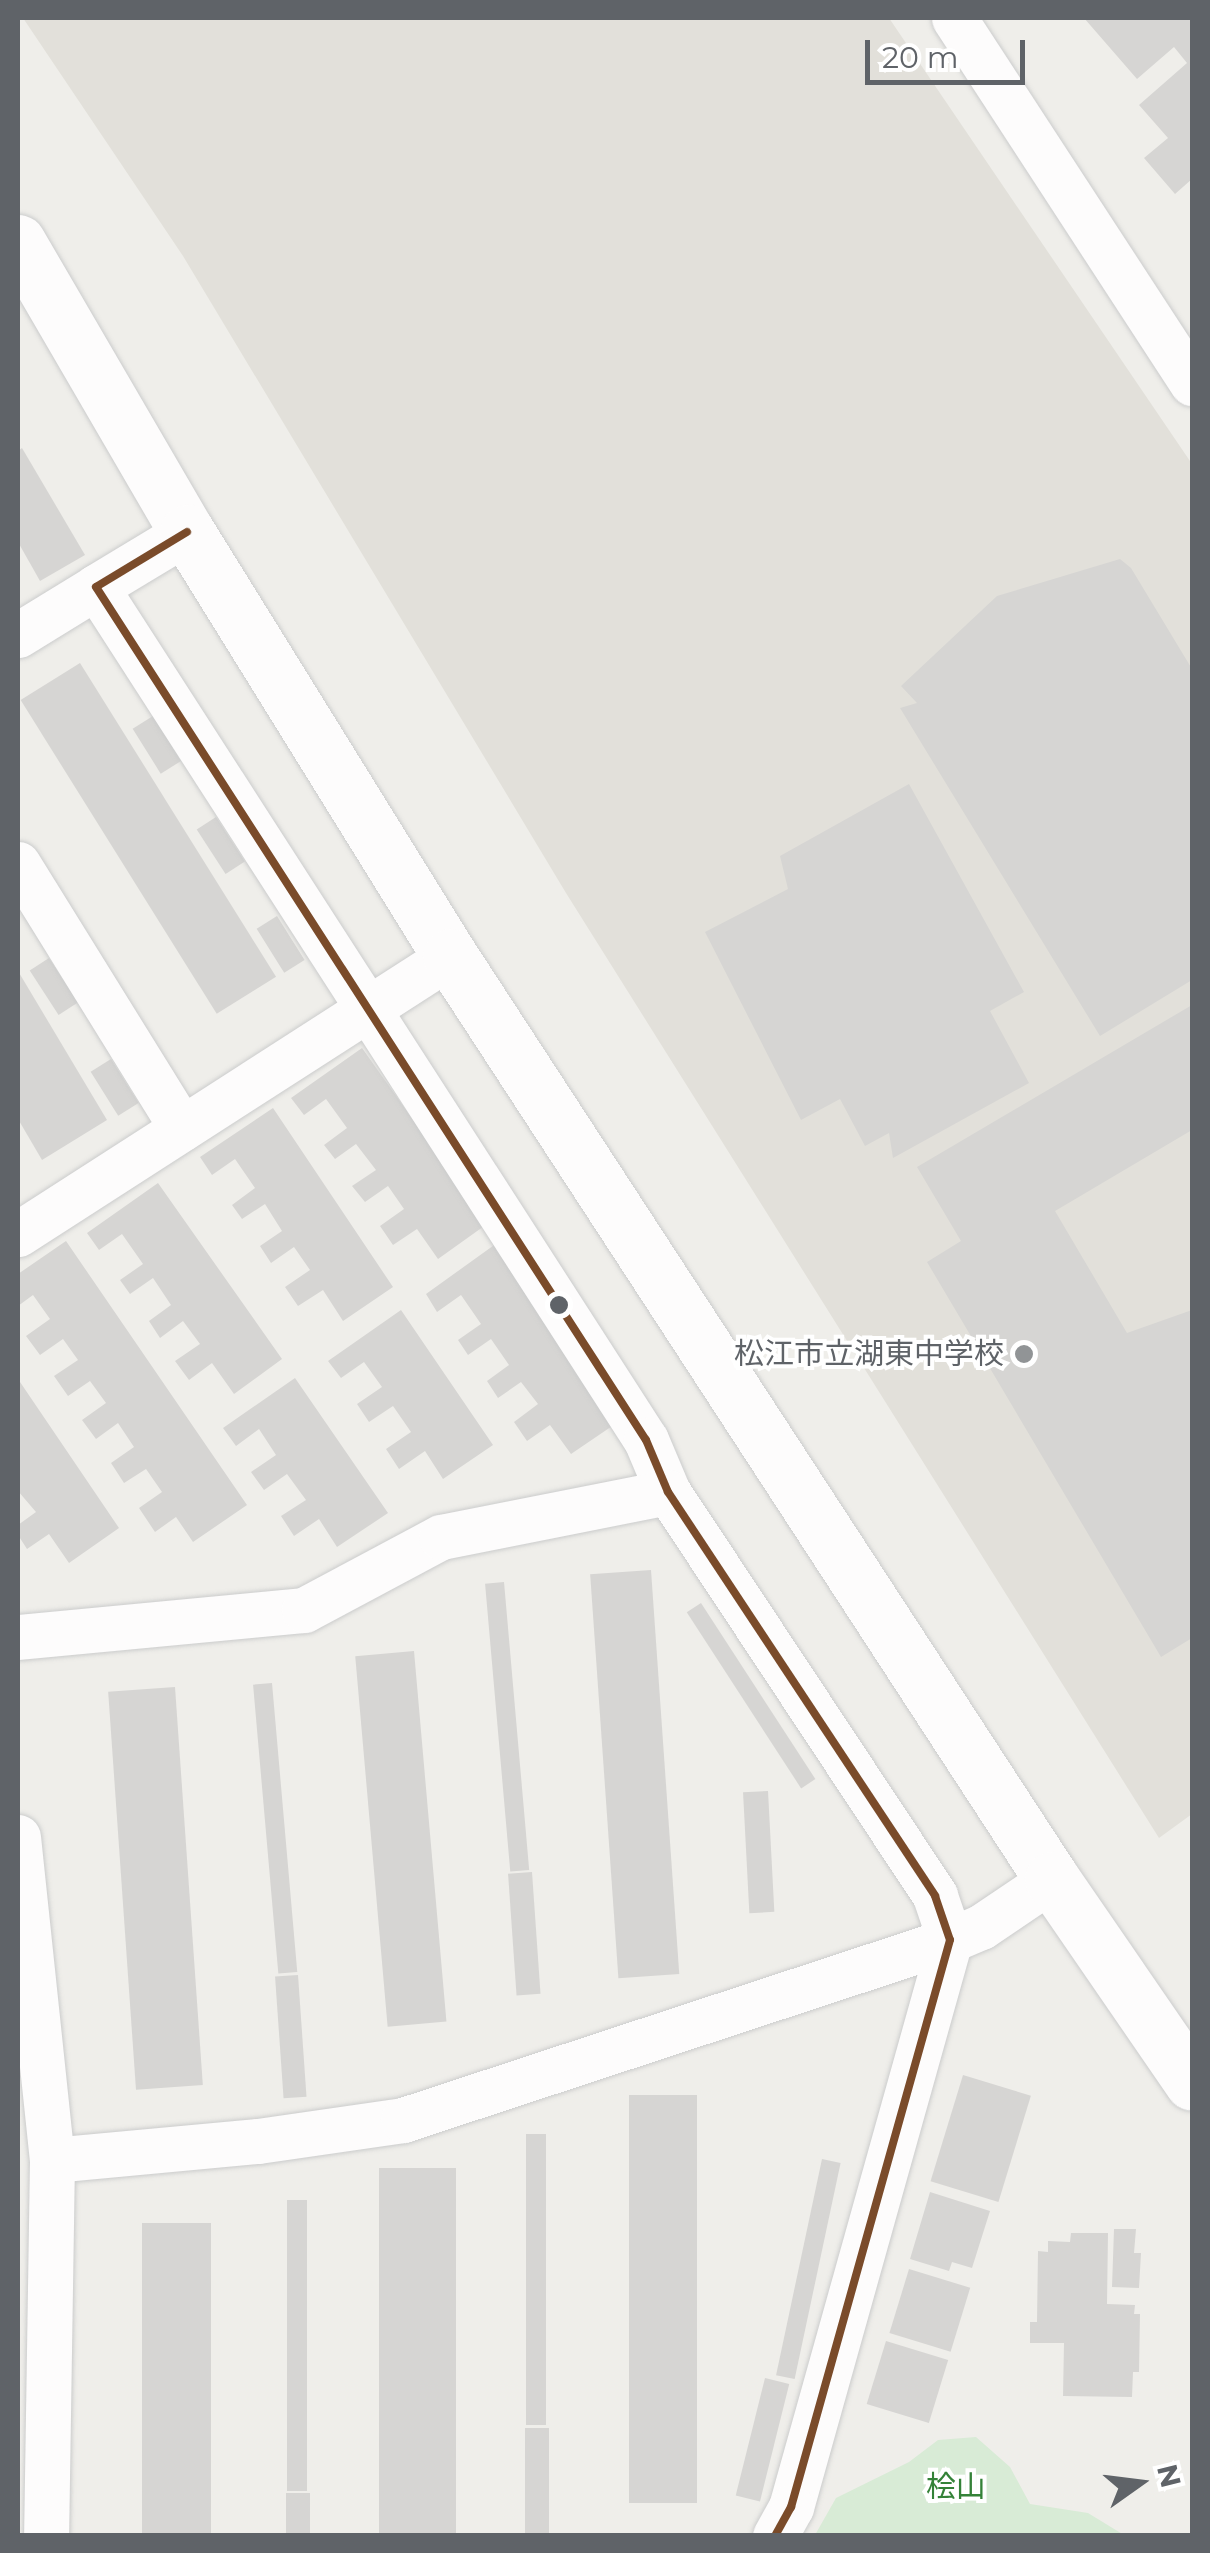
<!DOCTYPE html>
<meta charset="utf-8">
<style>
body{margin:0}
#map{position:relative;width:1210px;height:2553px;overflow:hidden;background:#efeeea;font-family:Montserrat,"Noto Sans JP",sans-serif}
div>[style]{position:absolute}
.education>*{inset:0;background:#e2e0da}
.green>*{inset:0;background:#d8ebd6}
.building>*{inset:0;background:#d6d5d3;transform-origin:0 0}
.roads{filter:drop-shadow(0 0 2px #cbcccc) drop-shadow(0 0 2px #cbcccc)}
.minor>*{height:45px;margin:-22.5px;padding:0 22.5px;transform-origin:22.5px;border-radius:22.5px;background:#fdfcfc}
.tertiary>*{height:55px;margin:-27.5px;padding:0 27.5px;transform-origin:27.5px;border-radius:27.5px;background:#fdfcfc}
.bus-1>*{height:8px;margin:-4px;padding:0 4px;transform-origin:4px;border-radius:4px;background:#7a4b2a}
.dots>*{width:28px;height:28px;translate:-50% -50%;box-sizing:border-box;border:5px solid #fff;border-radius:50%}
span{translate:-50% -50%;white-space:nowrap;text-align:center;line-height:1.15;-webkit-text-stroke:8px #fff;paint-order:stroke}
.poi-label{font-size:30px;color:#5f6368}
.right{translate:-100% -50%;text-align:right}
.park-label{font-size:30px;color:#348238}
.frame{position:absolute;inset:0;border:20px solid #5f6368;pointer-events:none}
.north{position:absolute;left:1090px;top:2433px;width:100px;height:100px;-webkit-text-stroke:8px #fff;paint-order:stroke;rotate:76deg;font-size:28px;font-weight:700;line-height:40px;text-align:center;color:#5f6368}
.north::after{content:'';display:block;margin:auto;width:35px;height:45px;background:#5f6368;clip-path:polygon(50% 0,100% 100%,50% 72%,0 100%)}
.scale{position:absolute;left:865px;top:40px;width:160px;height:45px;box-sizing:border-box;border:5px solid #5f6368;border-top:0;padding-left:12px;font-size:30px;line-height:35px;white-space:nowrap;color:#5f6368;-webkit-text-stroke:8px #fff;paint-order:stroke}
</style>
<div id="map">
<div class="education">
<i style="clip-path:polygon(23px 18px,889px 18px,1192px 464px,1192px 1814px,1159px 1838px,566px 893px,183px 256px)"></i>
</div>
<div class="green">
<i style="clip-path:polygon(976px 2437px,1010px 2467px,1030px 2504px,1088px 2513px,1124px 2535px,815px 2535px,836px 2498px,909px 2462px,938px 2440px)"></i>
</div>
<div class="building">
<i style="clip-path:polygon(1084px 18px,1192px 18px,1192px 179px,1175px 194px,1144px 158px,1168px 138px,1139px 105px,1187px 63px,1174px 47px,1137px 79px)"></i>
<i style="clip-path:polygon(22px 448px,85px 555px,40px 581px,18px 542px,18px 451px)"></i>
<i style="clip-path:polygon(1120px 559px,1131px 568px,1192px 669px,1192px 980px,1100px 1036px,900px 708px,917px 703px,901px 686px,997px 596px)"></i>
<i style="left:80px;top:663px;width:370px;height:70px;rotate:58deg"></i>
<i style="left:153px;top:716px;width:53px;height:24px;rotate:58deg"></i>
<i style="clip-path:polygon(909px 784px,1024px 992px,990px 1011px,1029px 1083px,893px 1158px,889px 1133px,865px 1146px,840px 1099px,801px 1120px,705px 932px,788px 889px,780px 856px)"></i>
<i style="left:216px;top:817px;width:53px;height:23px;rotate:57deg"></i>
<i style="left:277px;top:916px;width:52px;height:24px;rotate:58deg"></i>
<i style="left:49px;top:958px;width:53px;height:23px;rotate:57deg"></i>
<i style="clip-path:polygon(18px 971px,107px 1120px,42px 1160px,18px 1119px)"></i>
<i style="clip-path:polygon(1192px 1005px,1192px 1130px,1055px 1211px,1127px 1333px,1192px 1310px,1192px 1638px,1161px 1657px,927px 1262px,961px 1241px,917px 1167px)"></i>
<i style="clip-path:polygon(362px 1048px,487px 1224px,438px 1259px,417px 1229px,393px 1245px,380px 1226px,404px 1209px,388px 1186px,365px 1202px,352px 1186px,376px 1170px,356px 1144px,335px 1159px,324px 1145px,347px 1128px,326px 1099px,304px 1115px,291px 1098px)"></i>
<i style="left:111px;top:1059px;width:52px;height:24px;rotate:58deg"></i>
<i style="clip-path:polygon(273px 1108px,393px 1287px,343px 1321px,323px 1290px,298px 1306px,285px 1287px,310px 1270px,294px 1247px,271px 1263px,260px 1246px,282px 1231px,265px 1204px,242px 1219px,232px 1205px,255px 1188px,235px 1159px,212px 1175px,200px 1157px)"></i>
<i style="clip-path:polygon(158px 1183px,282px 1359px,234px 1394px,212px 1363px,189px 1380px,175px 1361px,200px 1344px,183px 1321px,160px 1338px,149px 1321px,171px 1305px,153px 1278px,130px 1294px,120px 1280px,143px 1264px,122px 1234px,99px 1250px,87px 1233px)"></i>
<i style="clip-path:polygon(66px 1241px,247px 1505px,193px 1542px,176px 1517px,155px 1532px,139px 1508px,162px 1492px,146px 1469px,124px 1483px,111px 1463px,134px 1447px,118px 1423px,96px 1439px,82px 1420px,106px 1403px,90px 1381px,68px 1396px,54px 1376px,78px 1360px,63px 1339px,40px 1355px,26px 1336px,50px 1319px,33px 1295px,18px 1306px,18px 1274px)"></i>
<i style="clip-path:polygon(497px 1243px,621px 1420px,571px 1454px,550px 1425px,527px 1441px,514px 1422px,538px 1404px,521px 1382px,498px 1398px,487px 1381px,509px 1365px,491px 1339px,468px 1355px,458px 1340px,481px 1324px,461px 1295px,437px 1312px,426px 1294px)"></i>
<i style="clip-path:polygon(401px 1310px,493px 1445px,443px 1479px,425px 1451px,399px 1469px,386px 1449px,411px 1432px,393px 1406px,369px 1422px,357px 1404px,382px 1387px,364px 1362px,341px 1378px,328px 1361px)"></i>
<i style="clip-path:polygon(295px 1378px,388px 1513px,337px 1547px,319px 1519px,294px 1536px,281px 1516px,306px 1500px,287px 1474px,264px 1490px,251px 1472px,276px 1455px,259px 1429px,236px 1446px,223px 1428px)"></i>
<i style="clip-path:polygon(18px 1379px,119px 1528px,69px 1563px,49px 1534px,27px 1549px,18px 1535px,18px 1525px,36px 1512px,18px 1491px)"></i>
<i style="left:651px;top:1570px;width:405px;height:61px;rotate:86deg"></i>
<i style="left:504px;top:1582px;width:289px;height:19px;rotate:85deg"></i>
<i style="left:701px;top:1603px;width:210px;height:17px;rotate:57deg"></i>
<i style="left:414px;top:1651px;width:372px;height:59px;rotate:85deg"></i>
<i style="left:272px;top:1683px;width:290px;height:19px;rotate:85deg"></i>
<i style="left:175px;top:1687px;width:399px;height:67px;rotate:86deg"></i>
<i style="left:768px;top:1791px;width:121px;height:25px;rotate:87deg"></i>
<i style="left:532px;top:1872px;width:122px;height:24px;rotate:86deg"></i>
<i style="left:298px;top:1975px;width:122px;height:23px;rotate:86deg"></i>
<i style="left:963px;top:2075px;width:71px;height:111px;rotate:17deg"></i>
<i style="left:629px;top:2095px;width:68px;height:408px"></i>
<i style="left:526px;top:2134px;width:20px;height:291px"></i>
<i style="left:822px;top:2159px;width:19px;height:221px;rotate:12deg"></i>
<i style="left:456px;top:2168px;width:368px;height:77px;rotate:90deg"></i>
<i style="clip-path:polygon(930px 2192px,990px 2211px,972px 2268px,952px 2262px,949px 2271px,910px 2259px)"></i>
<i style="left:287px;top:2200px;width:20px;height:291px"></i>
<i style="left:211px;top:2223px;width:313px;height:69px;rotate:90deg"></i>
<i style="clip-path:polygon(1114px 2229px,1136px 2229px,1134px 2253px,1141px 2253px,1139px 2288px,1112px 2287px)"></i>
<i style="clip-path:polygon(1071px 2233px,1108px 2233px,1107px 2304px,1135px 2305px,1134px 2314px,1140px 2314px,1139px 2372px,1133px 2372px,1132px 2397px,1063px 2396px,1064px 2343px,1030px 2343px,1030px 2322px,1037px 2322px,1038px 2251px,1048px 2252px,1048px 2241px,1070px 2242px)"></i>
<i style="left:909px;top:2269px;width:64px;height:67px;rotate:17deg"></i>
<i style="left:886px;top:2341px;width:65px;height:66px;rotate:17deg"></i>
<i style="left:765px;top:2378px;width:25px;height:121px;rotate:14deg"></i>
<i style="left:525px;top:2428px;width:24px;height:108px"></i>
<i style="left:286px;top:2493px;width:24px;height:43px"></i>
</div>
<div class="roads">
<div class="minor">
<i style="left:954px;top:18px;width:436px;rotate:56.9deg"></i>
<i style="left:187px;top:532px;width:106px;rotate:148.9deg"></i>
<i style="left:96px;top:587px;width:1015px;rotate:57.19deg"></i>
<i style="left:646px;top:1440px;width:56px;rotate:67.1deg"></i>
<i style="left:668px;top:1492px;width:484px;rotate:56.5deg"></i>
<i style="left:935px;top:1896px;width:46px;rotate:71.2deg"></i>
<i style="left:950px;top:1940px;width:589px;rotate:105.66deg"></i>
<i style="left:791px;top:2507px;width:33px;rotate:119deg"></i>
<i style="left:18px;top:635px;width:92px;rotate:-31.6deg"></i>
<i style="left:18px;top:864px;width:311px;rotate:58.2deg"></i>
<i style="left:18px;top:1234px;width:514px;rotate:-32.76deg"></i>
<i style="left:18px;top:1637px;width:287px;rotate:-5.4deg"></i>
<i style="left:304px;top:1610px;width:155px;rotate:-28.1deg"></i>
<i style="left:441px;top:1537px;width:231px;rotate:-11.2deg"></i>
<i style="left:18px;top:1837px;width:325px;rotate:84deg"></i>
<i style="left:52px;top:2160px;width:376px;rotate:90.9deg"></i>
<i style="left:52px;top:2160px;width:207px;rotate:-5.3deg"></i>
<i style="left:258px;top:2141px;width:147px;rotate:-8.2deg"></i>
<i style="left:403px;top:2120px;width:576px;rotate:-18.21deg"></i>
<i style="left:950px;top:1940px;width:34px;rotate:-23deg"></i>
<i style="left:981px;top:1927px;width:86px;rotate:-34.1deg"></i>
</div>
<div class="tertiary">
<i style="left:18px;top:242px;width:336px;rotate:59.8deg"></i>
<i style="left:187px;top:532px;width:499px;rotate:58.2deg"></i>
<i style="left:450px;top:956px;width:1102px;rotate:56.89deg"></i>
<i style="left:1052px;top:1879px;width:247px;rotate:55.5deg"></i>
</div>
</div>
<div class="bus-1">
<i style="left:187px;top:532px;width:106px;rotate:148.9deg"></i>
<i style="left:96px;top:587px;width:1015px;rotate:57.19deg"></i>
<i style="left:646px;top:1440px;width:56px;rotate:67.1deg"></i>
<i style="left:668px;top:1492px;width:484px;rotate:56.5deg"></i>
<i style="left:935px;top:1896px;width:46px;rotate:71.2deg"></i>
<i style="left:950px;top:1940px;width:589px;rotate:105.66deg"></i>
<i style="left:791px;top:2507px;width:33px;rotate:119deg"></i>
</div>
<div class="dots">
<i style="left:559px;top:1305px;background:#5f6368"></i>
<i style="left:1024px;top:1354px;background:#919496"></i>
</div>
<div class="poi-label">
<span class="right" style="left:1004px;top:1354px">松江市立湖東中学校</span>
</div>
<div class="park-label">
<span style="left:956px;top:2487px">桧山</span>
</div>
<div class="frame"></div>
<div class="north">N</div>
<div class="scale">20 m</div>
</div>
